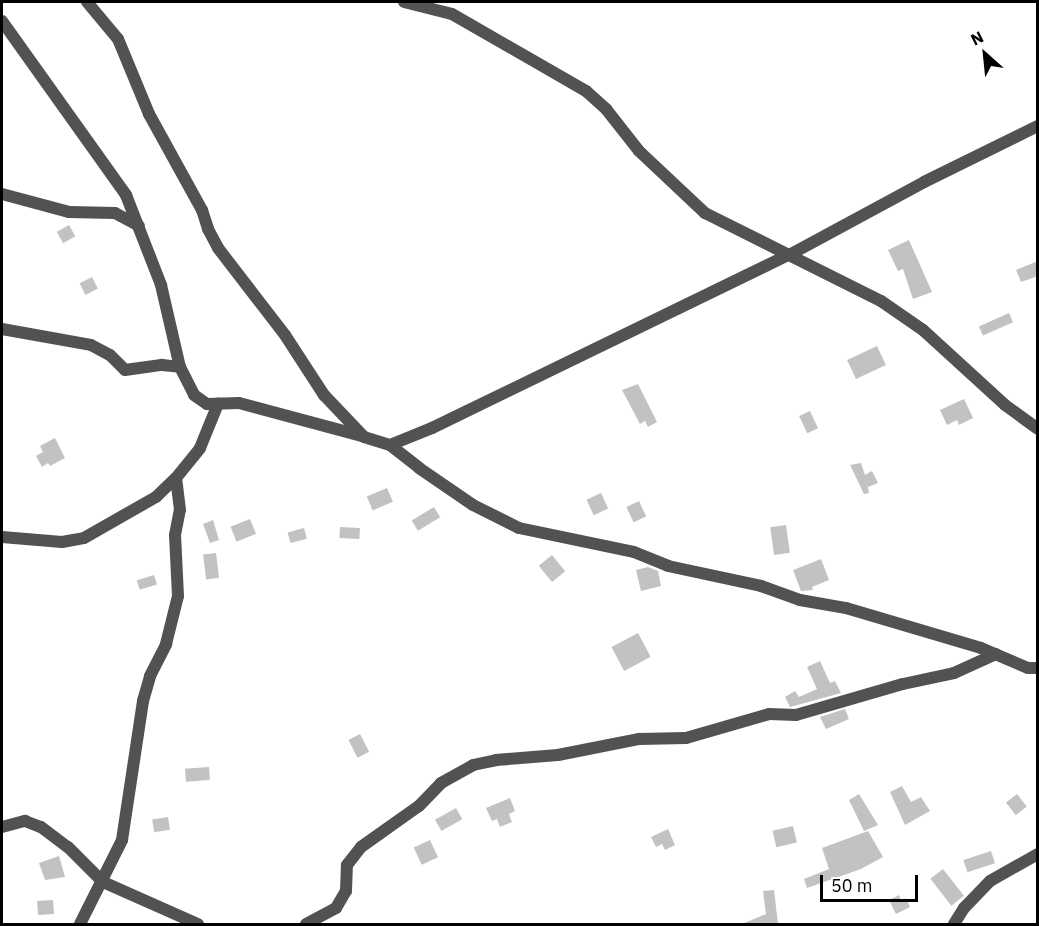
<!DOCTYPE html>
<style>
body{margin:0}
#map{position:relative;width:1039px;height:926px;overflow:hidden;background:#fff;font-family:"IBM Plex Sans",sans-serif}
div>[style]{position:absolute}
.building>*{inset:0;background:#c2c2c2;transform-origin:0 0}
.street>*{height:12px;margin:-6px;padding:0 6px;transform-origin:6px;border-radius:6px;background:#525252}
span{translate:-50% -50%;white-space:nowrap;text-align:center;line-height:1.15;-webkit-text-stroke:4.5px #fff;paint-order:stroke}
.frame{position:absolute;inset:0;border:3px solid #000;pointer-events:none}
.north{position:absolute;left:955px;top:24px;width:60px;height:60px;-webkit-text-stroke:4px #fff;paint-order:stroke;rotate:333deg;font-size:16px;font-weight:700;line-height:24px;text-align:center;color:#000}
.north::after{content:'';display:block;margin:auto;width:21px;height:27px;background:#000;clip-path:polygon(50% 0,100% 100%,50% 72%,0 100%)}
.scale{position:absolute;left:820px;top:875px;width:98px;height:27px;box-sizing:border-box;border:3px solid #000;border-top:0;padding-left:8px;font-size:18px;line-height:21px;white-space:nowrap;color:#000;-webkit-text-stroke:4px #fff;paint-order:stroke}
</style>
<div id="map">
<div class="building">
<i style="left:69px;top:225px;width:13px;height:14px;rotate:61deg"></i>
<i style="clip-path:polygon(909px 240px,932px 292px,913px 299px,903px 269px,898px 271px,888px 250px)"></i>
<i style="clip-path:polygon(1038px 261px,1038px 276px,1021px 282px,1016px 270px)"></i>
<i style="left:92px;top:277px;width:13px;height:14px;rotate:63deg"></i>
<i style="left:1009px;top:313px;width:10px;height:33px;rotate:66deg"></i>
<i style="left:877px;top:346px;width:21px;height:33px;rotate:65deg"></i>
<i style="clip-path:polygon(638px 384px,657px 422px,648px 427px,645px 421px,640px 424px,622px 390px)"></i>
<i style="clip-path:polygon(964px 399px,973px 418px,959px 425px,957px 420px,947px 425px,940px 410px)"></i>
<i style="left:810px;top:411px;width:19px;height:12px;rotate:65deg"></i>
<i style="clip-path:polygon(55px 438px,65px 458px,50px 466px,48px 463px,42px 467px,36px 456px,43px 452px,40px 446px)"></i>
<i style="clip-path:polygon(861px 463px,865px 475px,872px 471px,878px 483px,868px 487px,867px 483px,869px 493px,864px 494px,850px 465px)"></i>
<i style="left:387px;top:488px;width:15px;height:22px;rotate:67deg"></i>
<i style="left:601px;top:493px;width:17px;height:16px;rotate:65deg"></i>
<i style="left:639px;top:501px;width:17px;height:14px;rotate:65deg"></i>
<i style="left:434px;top:507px;width:12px;height:26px;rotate:59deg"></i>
<i style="left:250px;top:519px;width:16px;height:21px;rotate:68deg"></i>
<i style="clip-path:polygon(213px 520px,219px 540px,210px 543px,203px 524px)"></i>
<i style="left:786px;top:525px;width:28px;height:16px;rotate:82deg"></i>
<i style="left:340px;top:527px;width:20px;height:11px;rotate:3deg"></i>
<i style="left:304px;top:528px;width:11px;height:17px;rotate:75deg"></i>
<i style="left:216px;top:553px;width:25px;height:13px;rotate:83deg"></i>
<i style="left:552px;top:555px;width:21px;height:17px;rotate:51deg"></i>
<i style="clip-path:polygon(821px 559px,829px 580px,812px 587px,813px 590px,801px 591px,793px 570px)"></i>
<i style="clip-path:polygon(648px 567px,658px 571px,661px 586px,641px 591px,636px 570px)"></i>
<i style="left:154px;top:575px;width:10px;height:18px;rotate:73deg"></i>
<i style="left:638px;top:633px;width:27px;height:30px;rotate:62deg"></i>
<i style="clip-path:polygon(820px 661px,830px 683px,835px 681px,841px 693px,790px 707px,785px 697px,795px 691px,799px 697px,817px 689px,807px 667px)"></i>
<i style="clip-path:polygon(845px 709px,849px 719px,826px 729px,820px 717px)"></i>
<i style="left:360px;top:734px;width:20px;height:13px;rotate:63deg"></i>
<i style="left:209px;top:767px;width:13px;height:24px;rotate:86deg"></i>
<i style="clip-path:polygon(902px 786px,911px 802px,921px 797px,930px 811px,905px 825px,890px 792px)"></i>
<i style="clip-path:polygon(859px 794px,878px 825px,864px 831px,849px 800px)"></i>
<i style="left:1017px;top:794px;width:16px;height:14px;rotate:52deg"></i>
<i style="clip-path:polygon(510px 798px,515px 811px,509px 814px,512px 822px,500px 827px,497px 819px,492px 821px,486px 808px)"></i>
<i style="left:456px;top:808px;width:13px;height:24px;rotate:61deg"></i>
<i style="left:168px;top:817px;width:13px;height:16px;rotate:81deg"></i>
<i style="left:793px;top:826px;width:17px;height:21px;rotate:77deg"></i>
<i style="clip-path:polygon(668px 829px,675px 845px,665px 850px,662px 844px,656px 847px,651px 837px)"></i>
<i style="clip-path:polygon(868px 831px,883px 857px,861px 869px,807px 888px,804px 879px,829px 869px,822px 848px)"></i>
<i style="left:430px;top:840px;width:19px;height:18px;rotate:65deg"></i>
<i style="left:991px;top:851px;width:13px;height:29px;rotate:72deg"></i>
<i style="clip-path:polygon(59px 856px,65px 877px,45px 880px,39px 863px)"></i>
<i style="left:943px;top:869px;width:34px;height:16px;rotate:52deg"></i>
<i style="clip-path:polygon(774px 890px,778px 924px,742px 924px,766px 914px,763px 891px)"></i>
<i style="clip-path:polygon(899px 895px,901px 901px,906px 898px,910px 907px,896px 914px,889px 900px)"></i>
<i style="left:53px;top:900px;width:14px;height:16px;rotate:86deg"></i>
</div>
<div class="street">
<i style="left:87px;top:2px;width:48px;rotate:50deg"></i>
<i style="left:118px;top:39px;width:81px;rotate:67.5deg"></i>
<i style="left:149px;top:114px;width:110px;rotate:61.1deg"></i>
<i style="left:202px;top:210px;width:20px;rotate:72deg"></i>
<i style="left:208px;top:229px;width:21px;rotate:62deg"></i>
<i style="left:218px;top:248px;width:110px;rotate:52.4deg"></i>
<i style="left:285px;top:335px;width:72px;rotate:57deg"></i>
<i style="left:324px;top:395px;width:58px;rotate:46.4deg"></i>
<i style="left:364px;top:437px;width:27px;rotate:17deg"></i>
<i style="left:390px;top:445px;width:45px;rotate:-22deg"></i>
<i style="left:432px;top:428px;width:399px;rotate:-25.9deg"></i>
<i style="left:791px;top:254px;width:151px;rotate:-28.4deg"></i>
<i style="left:924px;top:182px;width:127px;rotate:-26.2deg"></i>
<i style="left:404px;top:2px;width:49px;rotate:14deg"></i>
<i style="left:452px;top:14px;width:155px;rotate:29.9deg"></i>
<i style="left:586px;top:91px;width:27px;rotate:42deg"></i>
<i style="left:606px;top:109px;width:53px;rotate:51.8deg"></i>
<i style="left:639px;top:151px;width:91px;rotate:43.2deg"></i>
<i style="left:705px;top:213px;width:197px;rotate:26.6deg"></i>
<i style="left:881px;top:301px;width:51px;rotate:34.6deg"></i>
<i style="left:923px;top:330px;width:111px;rotate:42.4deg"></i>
<i style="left:1005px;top:405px;width:41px;rotate:36deg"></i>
<i style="left:2px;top:21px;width:214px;rotate:54.5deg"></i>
<i style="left:126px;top:195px;width:97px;rotate:68.7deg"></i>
<i style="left:161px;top:285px;width:84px;rotate:77deg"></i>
<i style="left:180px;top:367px;width:31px;rotate:63deg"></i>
<i style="left:194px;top:395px;width:16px;rotate:35deg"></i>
<i style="left:207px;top:404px;width:32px;rotate:-2deg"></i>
<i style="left:239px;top:403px;width:127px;rotate:15deg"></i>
<i style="left:2px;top:194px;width:69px;rotate:15deg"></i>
<i style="left:69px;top:212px;width:46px;rotate:1.2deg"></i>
<i style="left:115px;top:213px;width:27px;rotate:28deg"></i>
<i style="left:2px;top:329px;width:90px;rotate:10.2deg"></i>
<i style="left:91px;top:345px;width:21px;rotate:28deg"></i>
<i style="left:110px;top:355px;width:21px;rotate:45deg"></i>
<i style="left:125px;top:370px;width:37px;rotate:-8deg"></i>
<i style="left:162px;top:365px;width:18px;rotate:6deg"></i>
<i style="left:390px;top:445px;width:37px;rotate:38deg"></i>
<i style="left:419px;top:468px;width:65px;rotate:34.4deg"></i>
<i style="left:473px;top:505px;width:51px;rotate:26.6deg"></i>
<i style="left:519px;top:528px;width:117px;rotate:11.8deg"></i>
<i style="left:634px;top:552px;width:37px;rotate:22deg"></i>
<i style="left:668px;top:566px;width:95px;rotate:12.1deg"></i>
<i style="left:761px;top:586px;width:41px;rotate:19.7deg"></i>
<i style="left:800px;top:600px;width:47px;rotate:9.9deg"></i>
<i style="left:846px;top:608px;width:141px;rotate:16.5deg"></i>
<i style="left:981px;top:648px;width:51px;rotate:23.1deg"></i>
<i style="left:1028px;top:668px;width:10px"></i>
<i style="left:2px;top:537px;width:60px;rotate:4.8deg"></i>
<i style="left:62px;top:542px;width:22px;rotate:-10deg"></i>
<i style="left:84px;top:538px;width:83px;rotate:-29.7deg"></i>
<i style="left:156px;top:497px;width:28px;rotate:-44deg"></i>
<i style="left:2px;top:827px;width:24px;rotate:-15deg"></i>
<i style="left:25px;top:821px;width:17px;rotate:21deg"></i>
<i style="left:41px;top:827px;width:34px;rotate:37deg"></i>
<i style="left:68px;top:847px;width:49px;rotate:45deg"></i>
<i style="left:103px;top:882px;width:104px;rotate:23.9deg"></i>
<i style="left:80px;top:924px;width:94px;rotate:-63.4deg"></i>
<i style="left:122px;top:840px;width:141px;rotate:-81.4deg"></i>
<i style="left:143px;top:701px;width:26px;rotate:-74deg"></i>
<i style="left:150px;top:676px;width:36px;rotate:-63deg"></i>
<i style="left:166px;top:644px;width:49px;rotate:-76deg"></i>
<i style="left:178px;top:596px;width:61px;rotate:-92.8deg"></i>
<i style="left:175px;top:535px;width:25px;rotate:-79deg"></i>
<i style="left:180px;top:510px;width:32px;rotate:-97deg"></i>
<i style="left:176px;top:478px;width:38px;rotate:-51deg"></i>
<i style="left:200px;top:448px;width:48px;rotate:-67.8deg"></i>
<i style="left:306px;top:924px;width:34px;rotate:-28deg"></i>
<i style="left:336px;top:908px;width:20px;rotate:-60deg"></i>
<i style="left:346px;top:891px;width:26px;rotate:-88deg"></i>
<i style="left:347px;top:865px;width:23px;rotate:-52deg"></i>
<i style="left:361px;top:847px;width:71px;rotate:-35.3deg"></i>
<i style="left:419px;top:806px;width:32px;rotate:-46deg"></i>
<i style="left:441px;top:783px;width:37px;rotate:-29deg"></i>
<i style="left:473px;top:765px;width:24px;rotate:-12deg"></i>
<i style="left:496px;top:760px;width:62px;rotate:-4.6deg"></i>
<i style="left:558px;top:755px;width:83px;rotate:-11.2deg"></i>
<i style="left:639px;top:739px;width:47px;rotate:-1.2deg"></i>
<i style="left:686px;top:738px;width:86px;rotate:-16.1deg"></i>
<i style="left:769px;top:714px;width:27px;rotate:2deg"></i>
<i style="left:796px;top:715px;width:111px;rotate:-16.2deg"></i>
<i style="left:903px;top:684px;width:52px;rotate:-12.2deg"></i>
<i style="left:954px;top:673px;width:46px;rotate:-24.3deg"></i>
<i style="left:954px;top:924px;width:19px;rotate:-58deg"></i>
<i style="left:964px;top:908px;width:37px;rotate:-46deg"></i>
<i style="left:990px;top:881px;width:55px;rotate:-29.4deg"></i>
</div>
<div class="frame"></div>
<div class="north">N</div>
<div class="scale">50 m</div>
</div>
